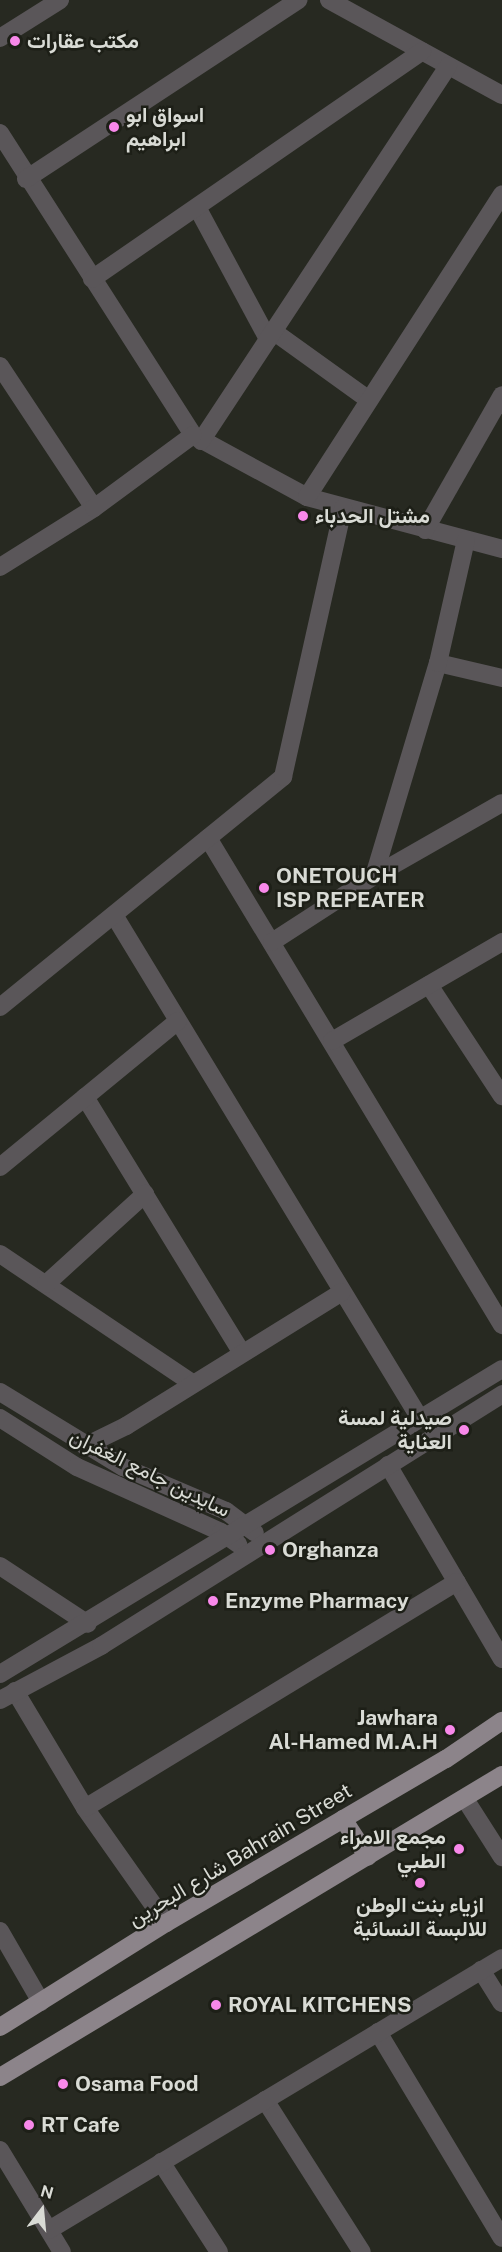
<!DOCTYPE html>
<meta charset="utf-8">
<style>
body{margin:0}
#map{position:relative;width:502px;height:2252px;overflow:hidden;background:#272921;font-family:"Public Sans",Vazirmatn,sans-serif}
div>[style]{position:absolute}
.minor>*{height:18px;margin:-9px;padding:0 9px;transform-origin:9px;border-radius:9px;background:#5a5659}
.major>*{height:18px;margin:-9px;padding:0 9px;transform-origin:9px;border-radius:9px;background:#8c848a}
.dots>*{width:16px;height:16px;translate:-50% -50%;box-sizing:border-box;border:3px solid #1d1f17;border-radius:50%}
span{translate:-50% -50%;white-space:nowrap;text-align:center;line-height:1.15;-webkit-text-stroke:5px #1d1f17;paint-order:stroke}
.poi-label{font-size:21px;color:#d9dbd5;font-weight:700}
.left{translate:0 -50%;text-align:left}
.right{translate:-100% -50%;text-align:right}
.street-label{font-size:21px;color:#d9dbd5}
.north{position:absolute;left:12px;top:2180px;width:60px;height:60px;-webkit-text-stroke:4px #1d1f17;paint-order:stroke;rotate:16deg;font-size:16px;font-weight:700;line-height:24px;text-align:center;color:#d9dbd5}
.north::after{content:'';display:block;margin:auto;width:21px;height:27px;background:#d9dbd5;clip-path:polygon(50% 0,100% 100%,50% 72%,0 100%)}
</style>
<div id="map">
<div class="minor">
<i style="left:329px;top:0;width:197px;rotate:28.8deg"></i>
<i style="left:0;top:38px;width:71px;rotate:-32.3deg"></i>
<i style="left:0;top:133px;width:358px;rotate:57.4deg"></i>
<i style="left:193px;top:435px;width:130px;rotate:28.5deg"></i>
<i style="left:307px;top:497px;width:202px;rotate:14.9deg"></i>
<i style="left:26px;top:179px;width:326px;rotate:-33.3deg"></i>
<i style="left:198px;top:209px;width:148px;rotate:61.7deg"></i>
<i style="left:92px;top:279px;width:401px;rotate:-34.6deg"></i>
<i style="left:273px;top:331px;width:118px;rotate:35.7deg"></i>
<i style="left:0;top:366px;width:170px;rotate:56.5deg"></i>
<i style="left:201px;top:441px;width:449px;rotate:-56.6deg"></i>
<i style="left:307px;top:497px;width:360px;rotate:-57.2deg"></i>
<i style="left:425px;top:530px;width:155px;rotate:-60.3deg"></i>
<i style="left:0;top:567px;width:111px;rotate:-32.1deg"></i>
<i style="left:94px;top:508px;width:123px;rotate:-36.4deg"></i>
<i style="left:438px;top:663px;width:66px;rotate:13.2deg"></i>
<i style="left:208px;top:838px;width:569px;rotate:58.88deg"></i>
<i style="left:374px;top:876px;width:222px;rotate:-73.3deg"></i>
<i style="left:438px;top:663px;width:126px;rotate:-77.2deg"></i>
<i style="left:114px;top:915px;width:587px;rotate:58.72deg"></i>
<i style="left:272px;top:942px;width:121px;rotate:-32.9deg"></i>
<i style="left:374px;top:876px;width:147px;rotate:-29.7deg"></i>
<i style="left:429px;top:985px;width:133px;rotate:56.7deg"></i>
<i style="left:0;top:1007px;width:365px;rotate:-39.1deg"></i>
<i style="left:283px;top:777px;width:276px;rotate:-77.4deg"></i>
<i style="left:332px;top:1041px;width:197px;rotate:-30.2deg"></i>
<i style="left:85px;top:1097px;width:300px;rotate:58.5deg"></i>
<i style="left:0;top:1167px;width:230px;rotate:-39.4deg"></i>
<i style="left:0;top:1254px;width:231px;rotate:33.9deg"></i>
<i style="left:46px;top:1284px;width:134px;rotate:-42.3deg"></i>
<i style="left:0;top:1392px;width:144px;rotate:31.4deg"></i>
<i style="left:123px;top:1467px;width:112px;rotate:23.1deg"></i>
<i style="left:226px;top:1511px;width:36px;rotate:37deg"></i>
<i style="left:0;top:1418px;width:91px;rotate:32.5deg"></i>
<i style="left:77px;top:1467px;width:158px;rotate:24.3deg"></i>
<i style="left:221px;top:1532px;width:21px;rotate:35deg"></i>
<i style="left:85px;top:1446px;width:46px;rotate:-26deg"></i>
<i style="left:126px;top:1426px;width:254px;rotate:-31.8deg"></i>
<i style="left:388px;top:1465px;width:225px;rotate:59.6deg"></i>
<i style="left:0;top:1566px;width:105px;rotate:33.4deg"></i>
<i style="left:0;top:1674px;width:587px;rotate:-31.28deg"></i>
<i style="left:15px;top:1691px;width:136px;rotate:59.1deg"></i>
<i style="left:85px;top:1808px;width:141px;rotate:54.8deg"></i>
<i style="left:0;top:1700px;width:115px;rotate:-28.1deg"></i>
<i style="left:101px;top:1646px;width:474px;rotate:-32.1deg"></i>
<i style="left:465px;top:1799px;width:69px;rotate:57.5deg"></i>
<i style="left:85px;top:1808px;width:435px;rotate:-31.3deg"></i>
<i style="left:0;top:1931px;width:82px;rotate:60deg"></i>
<i style="left:481px;top:1970px;width:39px;rotate:58deg"></i>
<i style="left:378px;top:2032px;width:240px;rotate:59deg"></i>
<i style="left:265px;top:2100px;width:180px;rotate:57.5deg"></i>
<i style="left:0;top:2150px;width:119px;rotate:58.7deg"></i>
<i style="left:161px;top:2162px;width:107px;rotate:57.2deg"></i>
<i style="left:49px;top:2230px;width:528px;rotate:-30.98deg"></i>
</div>
<div class="major">
<i style="left:343px;top:1819px;width:45px;rotate:56.7deg"></i>
<i style="left:0;top:2027px;width:196px;rotate:-32.1deg"></i>
<i style="left:166px;top:1923px;width:324px;rotate:-30.4deg"></i>
<i style="left:446px;top:1759px;width:68px;rotate:-34.2deg"></i>
<i style="left:0;top:2077px;width:586px;rotate:-31.03deg"></i>
</div>
<div class="dots">
<i style="left:15px;top:41px;background:#f888ea"></i>
<i style="left:114px;top:127px;background:#f888ea"></i>
<i style="left:303px;top:516px;background:#f888ea"></i>
<i style="left:264px;top:888px;background:#f888ea"></i>
<i style="left:464px;top:1430px;background:#f888ea"></i>
<i style="left:270px;top:1550px;background:#f888ea"></i>
<i style="left:213px;top:1601px;background:#f888ea"></i>
<i style="left:450px;top:1730px;background:#f888ea"></i>
<i style="left:459px;top:1849px;background:#f888ea"></i>
<i style="left:420px;top:1883px;background:#f888ea"></i>
<i style="left:216px;top:2005px;background:#f888ea"></i>
<i style="left:63px;top:2084px;background:#f888ea"></i>
<i style="left:29px;top:2125px;background:#f888ea"></i>
</div>
<div class="poi-label">
<span class="left" style="left:27px;top:41px">مكتب عقارات</span>
<span class="left" style="left:126px;top:127px">اسواق ابو<br>ابراهيم</span>
<span class="left" style="left:315px;top:516px">مشتل الحدباء</span>
<span class="left" style="left:276px;top:888px">ONETOUCH<br>ISP REPEATER</span>
<span class="right" style="left:452px;top:1430px">صيدلية لمسة<br>العناية</span>
<span class="left" style="left:282px;top:1550px">Orghanza</span>
<span class="left" style="left:225px;top:1601px">Enzyme Pharmacy</span>
<span class="right" style="left:438px;top:1730px">Jawhara<br>Al-Hamed M.A.H</span>
<span class="right" style="left:446px;top:1849px">مجمع الامراء<br>الطبي</span>
<span style="left:420px;top:1917px">ازياء بنت الوطن<br>للالبسة النسائية</span>
<span class="left" style="left:228px;top:2005px">ROYAL KITCHENS</span>
<span class="left" style="left:75px;top:2084px">Osama Food</span>
<span class="left" style="left:41px;top:2125px">RT Cafe</span>
</div>
<div class="street-label">
<span style="left:150px;top:1473px;rotate:26deg">سايدين جامع الغفران</span>
<span style="left:240px;top:1855px;rotate:-31deg">شارع البحرين Bahrain Street</span>
</div>
<div class="north">N</div>
</div>
